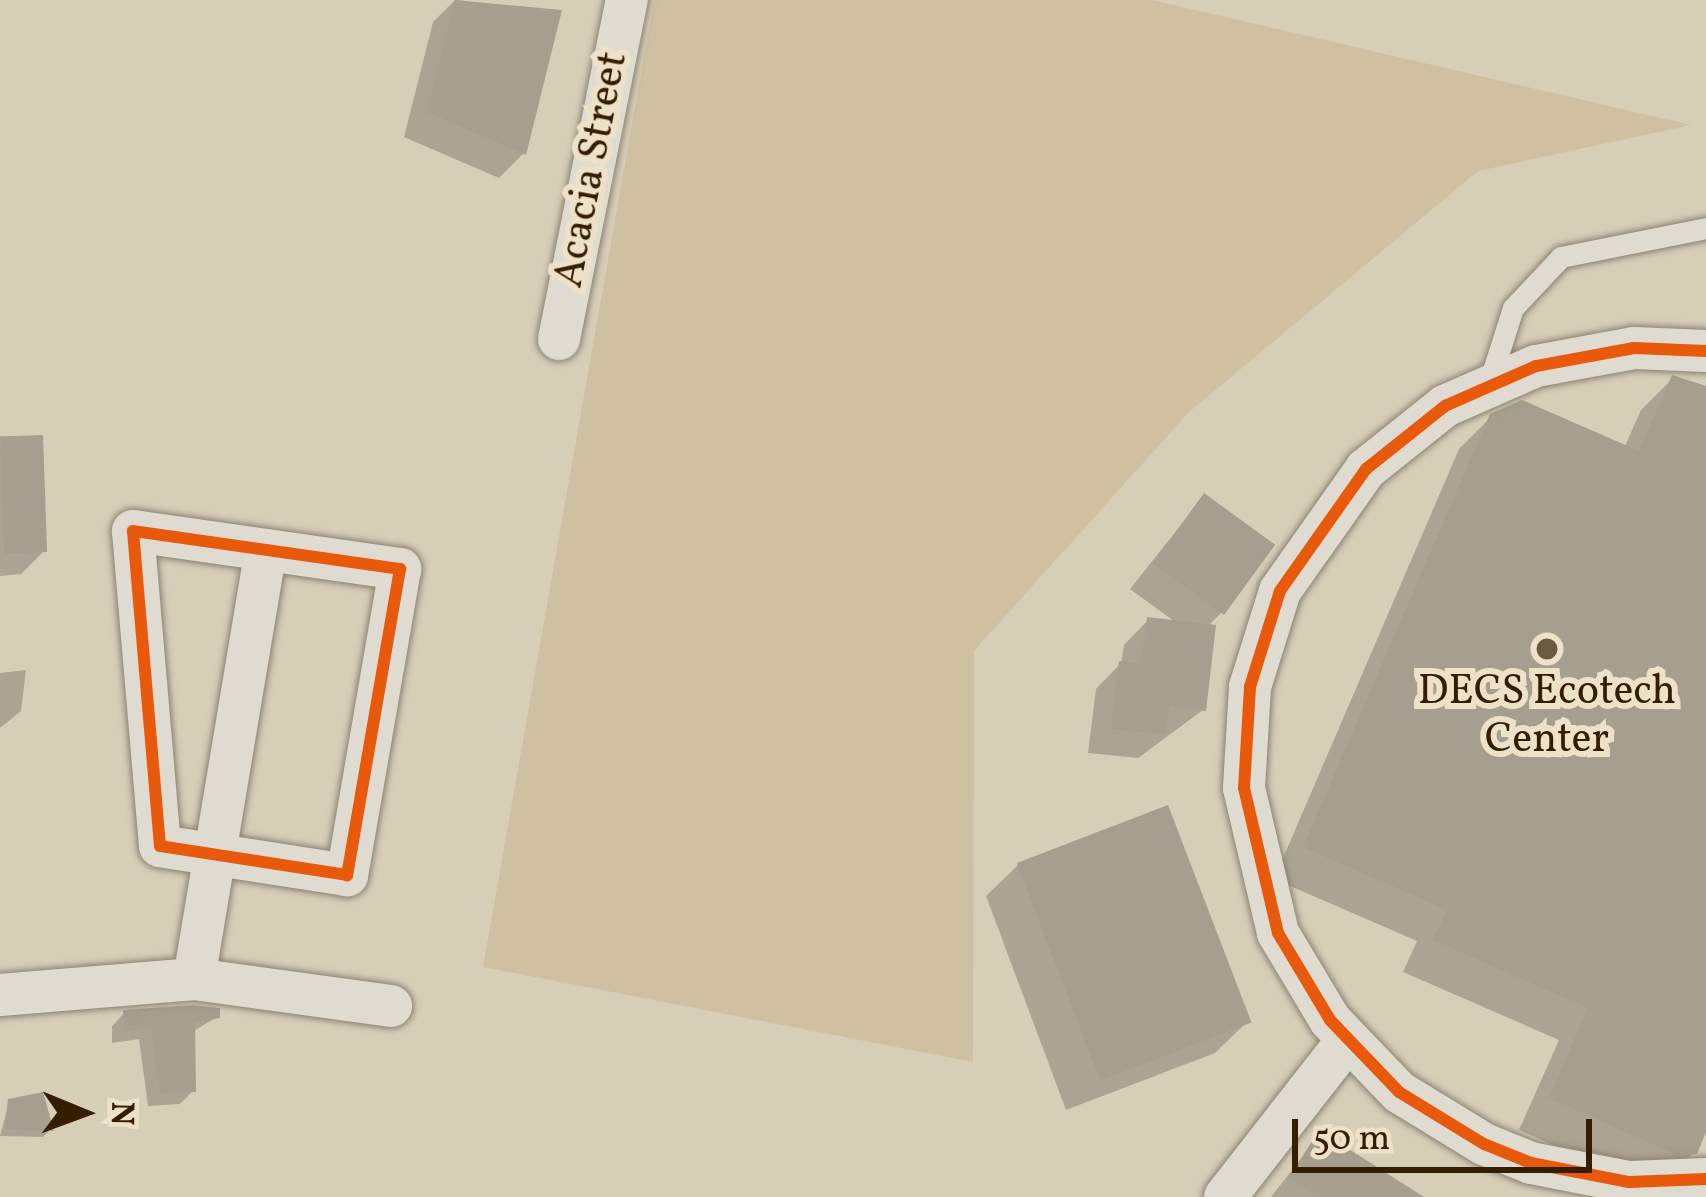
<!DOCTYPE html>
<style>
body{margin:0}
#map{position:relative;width:1706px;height:1197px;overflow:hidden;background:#d7ceb8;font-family:Vollkorn,serif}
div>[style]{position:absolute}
.green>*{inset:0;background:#cec0a1}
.shadow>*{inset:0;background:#0003}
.building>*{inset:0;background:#a69e8e;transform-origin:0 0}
.roads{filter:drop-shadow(0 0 3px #8c8474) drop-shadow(0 0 3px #8c8474)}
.service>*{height:21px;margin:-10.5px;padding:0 10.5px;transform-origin:10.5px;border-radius:10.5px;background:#e0dbd0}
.minor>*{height:42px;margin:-21px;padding:0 21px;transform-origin:21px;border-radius:21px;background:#e0dbd0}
.cycleway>*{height:12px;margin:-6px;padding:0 6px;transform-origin:6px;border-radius:6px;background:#e8590c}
.dots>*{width:33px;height:33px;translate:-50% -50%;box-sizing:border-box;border:6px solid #ede2c8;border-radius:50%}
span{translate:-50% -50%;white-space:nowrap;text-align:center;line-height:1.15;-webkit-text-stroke:12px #ede2c8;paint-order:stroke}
.street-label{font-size:42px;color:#341d01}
.poi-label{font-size:42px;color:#341d01}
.north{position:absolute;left:24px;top:1053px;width:120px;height:120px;-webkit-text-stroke:9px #ede2c8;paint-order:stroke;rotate:91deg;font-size:33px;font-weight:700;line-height:48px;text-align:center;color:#341d01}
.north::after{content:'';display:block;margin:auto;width:42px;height:54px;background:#341d01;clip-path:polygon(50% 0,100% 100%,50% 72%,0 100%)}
.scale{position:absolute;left:1292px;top:1119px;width:300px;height:54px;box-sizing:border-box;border:6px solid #341d01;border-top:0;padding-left:15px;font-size:36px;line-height:42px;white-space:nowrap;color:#341d01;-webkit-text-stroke:9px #ede2c8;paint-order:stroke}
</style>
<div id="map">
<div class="green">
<i style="clip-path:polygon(654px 0,1152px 0,1691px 125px,1478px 171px,1189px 412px,974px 651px,973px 1062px,483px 967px)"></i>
</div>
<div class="shadow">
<i style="clip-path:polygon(455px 0,558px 13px,524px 153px,499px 178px,404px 137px,433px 22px)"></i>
<i style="clip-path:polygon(1673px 378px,1706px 390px,1706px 1124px,1694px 1152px,1662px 1184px,1644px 1185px,1519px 1130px,1559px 1040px,1403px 972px,1417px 941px,1274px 879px,1459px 449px,1492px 416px,1624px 448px,1641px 410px)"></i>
<i style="clip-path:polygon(0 442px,44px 551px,21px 574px,0 576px)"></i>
<i style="clip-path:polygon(1204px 496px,1221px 613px,1207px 627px,1203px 710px,1138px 758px,1088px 753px,1096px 689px,1121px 663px,1124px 645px,1148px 620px,1178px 624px,1130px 589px)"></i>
<i style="clip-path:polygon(26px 670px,21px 711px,0 728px,0 673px)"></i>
<i style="clip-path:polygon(1018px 865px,1247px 1022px,1215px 1053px,1066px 1110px,986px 896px)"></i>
<i style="clip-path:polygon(124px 1013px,217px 1017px,192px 1032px,193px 1091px,180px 1104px,148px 1106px,139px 1039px,112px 1043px,112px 1026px)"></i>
<i style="clip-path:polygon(9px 1102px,50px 1130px,43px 1137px,0 1136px)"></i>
<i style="clip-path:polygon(1320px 1134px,1418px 1197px,1271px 1197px)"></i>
</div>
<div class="building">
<i style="clip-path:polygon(455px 0,562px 10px,526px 155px,427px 112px)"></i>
<i style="clip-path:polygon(1672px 375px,1706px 386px,1706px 1132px,1697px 1154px,1677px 1155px,1549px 1098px,1588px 1008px,1433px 940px,1447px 910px,1303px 847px,1490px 414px,1522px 400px,1639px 451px)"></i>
<i style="left:43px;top:435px;width:117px;height:43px;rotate:88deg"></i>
<i style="left:1204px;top:493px;width:88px;height:87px;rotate:36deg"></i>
<i style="clip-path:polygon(1147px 617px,1216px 625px,1206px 711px,1169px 706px,1166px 735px,1111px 729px,1119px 661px,1141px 664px)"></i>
<i style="left:1168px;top:805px;width:233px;height:162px;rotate:69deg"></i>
<i style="clip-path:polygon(193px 1005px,220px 1008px,220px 1018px,195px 1022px,196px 1092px,160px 1094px,151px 1028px,124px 1032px,123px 1010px)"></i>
<i style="clip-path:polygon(43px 1092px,54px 1131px,5px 1129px,8px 1099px)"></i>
<i style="clip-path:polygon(1319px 1130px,1424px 1197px,1320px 1197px,1289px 1178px)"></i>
</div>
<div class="roads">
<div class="service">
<i style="left:1489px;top:383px;width:79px;rotate:-72.3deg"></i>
<i style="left:1513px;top:308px;width:70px;rotate:-46.7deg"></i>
<i style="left:1561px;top:257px;width:148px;rotate:-11.3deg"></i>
</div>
<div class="minor">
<i style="left:559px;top:339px;width:346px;rotate:-78.7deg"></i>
<i style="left:1706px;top:351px;width:72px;rotate:-177.6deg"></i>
<i style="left:1634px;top:348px;width:100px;rotate:169.6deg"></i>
<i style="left:1536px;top:366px;width:99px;rotate:156.3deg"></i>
<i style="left:1445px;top:406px;width:101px;rotate:141.4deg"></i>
<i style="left:1366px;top:469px;width:149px;rotate:125.2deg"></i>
<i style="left:1280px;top:591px;width:101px;rotate:107.4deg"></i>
<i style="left:1250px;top:687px;width:101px;rotate:93.4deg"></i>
<i style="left:1244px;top:788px;width:149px;rotate:76.8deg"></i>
<i style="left:1278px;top:933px;width:101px;rotate:59.1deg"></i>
<i style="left:1330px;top:1020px;width:100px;rotate:46.2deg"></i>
<i style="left:1399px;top:1092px;width:100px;rotate:31.5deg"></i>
<i style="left:1484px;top:1144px;width:51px;rotate:22deg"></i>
<i style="left:1531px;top:1163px;width:100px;rotate:11deg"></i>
<i style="left:1629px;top:1182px;width:77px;rotate:-2.2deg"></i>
<i style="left:133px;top:531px;width:270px;rotate:8.1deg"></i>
<i style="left:400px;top:569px;width:311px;rotate:99.8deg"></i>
<i style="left:347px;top:875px;width:189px;rotate:-171.2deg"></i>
<i style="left:160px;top:846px;width:316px;rotate:-94.9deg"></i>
<i style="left:194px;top:979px;width:435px;rotate:-80.5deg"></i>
<i style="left:0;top:995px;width:195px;rotate:-4.7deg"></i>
<i style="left:194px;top:979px;width:199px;rotate:7.8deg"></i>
<i style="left:1225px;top:1197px;width:198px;rotate:-52deg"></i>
</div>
</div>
<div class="cycleway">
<i style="left:1706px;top:351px;width:72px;rotate:-177.6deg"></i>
<i style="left:1634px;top:348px;width:100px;rotate:169.6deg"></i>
<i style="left:1536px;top:366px;width:99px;rotate:156.3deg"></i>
<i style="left:1445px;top:406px;width:101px;rotate:141.4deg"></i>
<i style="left:1366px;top:469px;width:149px;rotate:125.2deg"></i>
<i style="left:1280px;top:591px;width:101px;rotate:107.4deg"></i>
<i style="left:1250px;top:687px;width:101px;rotate:93.4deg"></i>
<i style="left:1244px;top:788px;width:149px;rotate:76.8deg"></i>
<i style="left:1278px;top:933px;width:101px;rotate:59.1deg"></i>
<i style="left:1330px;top:1020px;width:100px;rotate:46.2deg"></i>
<i style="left:1399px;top:1092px;width:100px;rotate:31.5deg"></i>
<i style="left:1484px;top:1144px;width:51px;rotate:22deg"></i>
<i style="left:1531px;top:1163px;width:100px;rotate:11deg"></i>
<i style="left:1629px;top:1182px;width:77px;rotate:-2.2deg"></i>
<i style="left:133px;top:531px;width:270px;rotate:8.1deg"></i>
<i style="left:400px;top:569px;width:311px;rotate:99.8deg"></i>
<i style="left:347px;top:875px;width:189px;rotate:-171.2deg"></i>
<i style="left:160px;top:846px;width:316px;rotate:-94.9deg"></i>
</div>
<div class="dots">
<i style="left:1547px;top:649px;background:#6d5b41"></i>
</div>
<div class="street-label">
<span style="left:593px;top:170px;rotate:-79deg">Acacia Street</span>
</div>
<div class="poi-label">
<span style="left:1547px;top:717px">DECS Ecotech<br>Center</span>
</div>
<div class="north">N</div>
<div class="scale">50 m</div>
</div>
